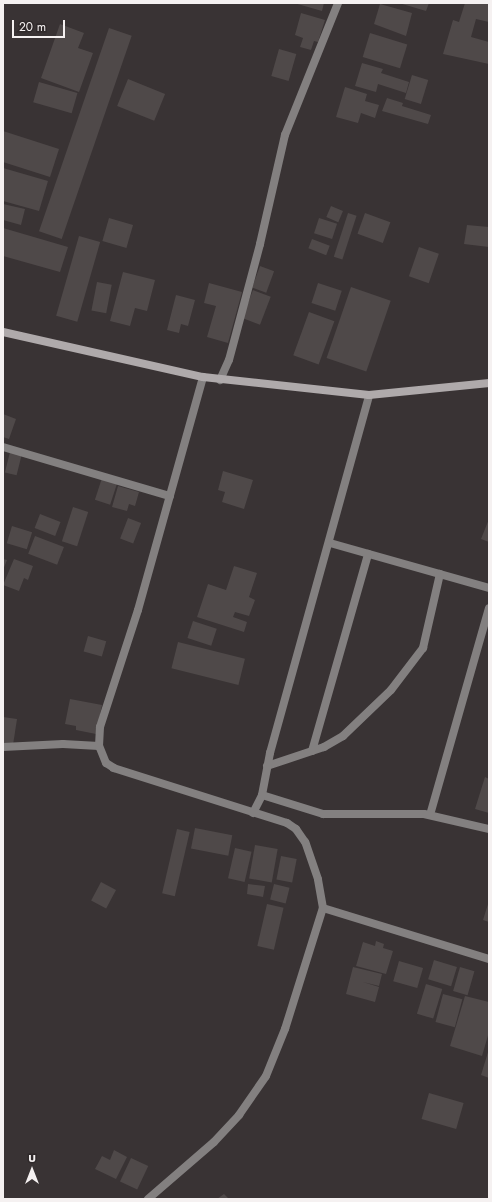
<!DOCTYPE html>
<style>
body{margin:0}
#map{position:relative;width:492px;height:1202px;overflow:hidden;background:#393334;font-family:Jost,sans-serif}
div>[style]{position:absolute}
.building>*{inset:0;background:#4f4949;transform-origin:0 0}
.street>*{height:8px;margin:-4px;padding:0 4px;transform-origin:4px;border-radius:4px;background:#838080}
.secondary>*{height:8px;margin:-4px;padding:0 4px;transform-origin:4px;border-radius:4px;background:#afaaab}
span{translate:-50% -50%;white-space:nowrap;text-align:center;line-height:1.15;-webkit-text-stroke:3.5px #2f292a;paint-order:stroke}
.frame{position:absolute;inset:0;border:4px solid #f5f1f1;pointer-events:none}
.north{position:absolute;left:12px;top:1150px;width:40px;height:40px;-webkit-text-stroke:3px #2f292a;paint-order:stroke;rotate:0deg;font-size:11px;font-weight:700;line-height:16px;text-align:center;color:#f5f1f1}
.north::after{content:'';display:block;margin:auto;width:14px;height:18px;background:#f5f1f1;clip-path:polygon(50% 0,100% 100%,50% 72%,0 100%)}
.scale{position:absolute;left:12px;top:20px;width:53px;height:18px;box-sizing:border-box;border:2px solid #f5f1f1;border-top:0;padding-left:5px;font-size:12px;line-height:14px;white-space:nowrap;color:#f5f1f1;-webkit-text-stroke:3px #2f292a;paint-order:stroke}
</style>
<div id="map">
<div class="building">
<i style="clip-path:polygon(294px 3px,324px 3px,322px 11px)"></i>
<i style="clip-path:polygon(399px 3px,429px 3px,426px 11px)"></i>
<i style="clip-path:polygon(465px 3px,489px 3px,489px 22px,476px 19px,471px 37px,489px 42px,489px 64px,443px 54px,453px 20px,459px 22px)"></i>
<i style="clip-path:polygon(380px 4px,412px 13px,406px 36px,374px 24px)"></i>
<i style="clip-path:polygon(301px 13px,325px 20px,318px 42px,314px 41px,311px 50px,300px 47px,303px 38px,295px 35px)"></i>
<i style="clip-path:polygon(60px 24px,84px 33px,78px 48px,93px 53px,79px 92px,41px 78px)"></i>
<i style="left:109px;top:28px;width:24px;height:215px;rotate:19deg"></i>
<i style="left:370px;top:33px;width:39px;height:25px;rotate:17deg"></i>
<i style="left:279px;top:49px;width:18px;height:28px;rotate:16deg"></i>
<i style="clip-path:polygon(362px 63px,383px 69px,381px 73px,409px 82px,406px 93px,378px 84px,376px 92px,355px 86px)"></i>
<i style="left:412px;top:75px;width:17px;height:25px;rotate:17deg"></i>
<i style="left:128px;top:79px;width:40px;height:29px;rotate:22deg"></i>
<i style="left:39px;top:82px;width:40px;height:21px;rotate:16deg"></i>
<i style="clip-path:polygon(345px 87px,367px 94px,365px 101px,379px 105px,375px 118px,361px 113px,358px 123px,336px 117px)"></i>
<i style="clip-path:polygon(387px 98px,403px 103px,402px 106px,431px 115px,428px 124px,382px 111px)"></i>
<i style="clip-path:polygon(3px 131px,59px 149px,50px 177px,3px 162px)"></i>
<i style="clip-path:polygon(3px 168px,48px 181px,39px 211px,3px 201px)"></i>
<i style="clip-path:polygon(3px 204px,25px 209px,21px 225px,3px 220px)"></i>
<i style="left:331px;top:206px;width:13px;height:12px;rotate:23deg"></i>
<i style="left:348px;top:213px;width:9px;height:46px;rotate:18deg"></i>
<i style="left:365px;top:213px;width:27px;height:22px;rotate:20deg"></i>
<i style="left:109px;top:218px;width:25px;height:24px;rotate:16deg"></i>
<i style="left:319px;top:218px;width:19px;height:16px;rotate:18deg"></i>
<i style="clip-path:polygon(467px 225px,489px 227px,489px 247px,464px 244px)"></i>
<i style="clip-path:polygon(3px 228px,68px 247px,60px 272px,3px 256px)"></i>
<i style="left:79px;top:236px;width:22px;height:83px;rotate:16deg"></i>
<i style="left:312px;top:239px;width:19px;height:10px;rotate:21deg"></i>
<i style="left:419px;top:247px;width:21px;height:31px;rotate:19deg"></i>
<i style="left:260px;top:266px;width:15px;height:23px;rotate:20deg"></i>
<i style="clip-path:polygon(123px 272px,155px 280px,147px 311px,135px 308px,130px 326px,110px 321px)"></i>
<i style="left:97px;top:282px;width:15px;height:29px;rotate:11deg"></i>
<i style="clip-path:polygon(209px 283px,242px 292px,228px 343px,207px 337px,216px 306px,204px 303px)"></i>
<i style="left:318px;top:283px;width:25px;height:21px;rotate:18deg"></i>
<i style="left:351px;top:287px;width:42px;height:75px;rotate:19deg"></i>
<i style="left:253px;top:290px;width:19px;height:30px;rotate:21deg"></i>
<i style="clip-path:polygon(176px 295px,195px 300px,188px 326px,181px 324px,179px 333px,167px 330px)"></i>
<i style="left:309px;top:312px;width:27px;height:46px;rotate:20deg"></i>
<i style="clip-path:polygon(3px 414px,16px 419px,9px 439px,3px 437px)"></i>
<i style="left:10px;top:452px;width:12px;height:21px;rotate:14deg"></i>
<i style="clip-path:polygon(223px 471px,253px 480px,244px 509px,222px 502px,225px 492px,218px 490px)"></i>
<i style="left:102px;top:478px;width:16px;height:23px;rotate:18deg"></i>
<i style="clip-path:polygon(118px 486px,139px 492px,135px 506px,129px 504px,127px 511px,112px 507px)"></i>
<i style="left:73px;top:507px;width:16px;height:36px;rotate:18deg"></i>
<i style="left:40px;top:514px;width:22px;height:15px;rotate:21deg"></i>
<i style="left:128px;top:518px;width:14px;height:22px;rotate:21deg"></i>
<i style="clip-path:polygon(489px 519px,489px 542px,481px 539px)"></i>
<i style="left:12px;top:526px;width:21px;height:18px;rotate:17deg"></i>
<i style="left:35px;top:536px;width:31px;height:19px;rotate:21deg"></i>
<i style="clip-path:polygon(3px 559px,7px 560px,3px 570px)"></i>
<i style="clip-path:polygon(14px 559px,33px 566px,28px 580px,24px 578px,19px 591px,3px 585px)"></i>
<i style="clip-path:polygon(234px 566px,257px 573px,249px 597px,255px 600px,249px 616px,235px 612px,233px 617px,247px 622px,244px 632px,197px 617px,208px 584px,226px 590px)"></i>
<i style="left:193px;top:621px;width:25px;height:18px;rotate:18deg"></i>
<i style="left:88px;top:636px;width:19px;height:16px;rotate:16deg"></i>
<i style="left:178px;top:642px;width:69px;height:27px;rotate:14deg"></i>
<i style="clip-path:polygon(70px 699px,102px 705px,96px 734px,76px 730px,76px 726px,65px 724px)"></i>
<i style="clip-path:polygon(3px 717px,17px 719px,13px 745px,3px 743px)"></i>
<i style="clip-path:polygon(485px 777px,489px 779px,489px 813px,475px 809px)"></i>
<i style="left:195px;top:828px;width:38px;height:21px;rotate:11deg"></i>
<i style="left:177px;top:829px;width:13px;height:66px;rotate:13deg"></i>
<i style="left:255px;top:845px;width:23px;height:34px;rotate:10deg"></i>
<i style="left:235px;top:848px;width:17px;height:31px;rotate:13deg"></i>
<i style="left:281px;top:856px;width:16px;height:24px;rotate:11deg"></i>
<i style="left:101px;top:882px;width:17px;height:21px;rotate:28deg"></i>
<i style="clip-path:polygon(248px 884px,265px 886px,263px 897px,247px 894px)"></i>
<i style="left:274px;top:884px;width:16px;height:16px;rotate:14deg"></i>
<i style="clip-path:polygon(489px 901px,489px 922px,483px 920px)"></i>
<i style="left:267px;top:904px;width:17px;height:43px;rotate:13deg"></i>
<i style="clip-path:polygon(376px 941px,384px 944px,383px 948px,393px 951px,386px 974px,356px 966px,363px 942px,375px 946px)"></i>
<i style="left:434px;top:960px;width:24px;height:20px;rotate:17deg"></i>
<i style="left:399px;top:961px;width:25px;height:21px;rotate:16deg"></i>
<i style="clip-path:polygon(353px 967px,382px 974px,379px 986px,363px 982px,379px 987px,375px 1002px,346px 994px)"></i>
<i style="left:460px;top:967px;width:15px;height:25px;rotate:16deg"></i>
<i style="left:426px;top:984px;width:17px;height:31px;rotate:17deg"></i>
<i style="left:443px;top:994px;width:20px;height:29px;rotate:15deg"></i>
<i style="clip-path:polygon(465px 996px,489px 1002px,489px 1032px,482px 1056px,450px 1046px)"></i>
<i style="clip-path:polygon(489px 1049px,489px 1078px,481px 1075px)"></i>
<i style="left:429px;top:1093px;width:36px;height:27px;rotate:16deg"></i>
<i style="clip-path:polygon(114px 1150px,127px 1157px,116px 1179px,95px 1169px,102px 1156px,110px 1160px)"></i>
<i style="left:131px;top:1158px;width:19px;height:26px;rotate:25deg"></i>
<i style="clip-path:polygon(224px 1194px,229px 1199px,217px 1199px)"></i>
</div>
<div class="street">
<i style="left:220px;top:380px;width:22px;rotate:-66deg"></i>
<i style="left:229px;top:360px;width:120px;rotate:-75deg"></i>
<i style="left:260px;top:244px;width:112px;rotate:-77.1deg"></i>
<i style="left:285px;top:135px;width:142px;rotate:-68.1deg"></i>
<i style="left:3px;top:447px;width:174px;rotate:16.4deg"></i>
<i style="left:330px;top:543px;width:165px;rotate:15.8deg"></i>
<i style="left:3px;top:747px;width:60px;rotate:-2.9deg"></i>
<i style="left:63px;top:744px;width:36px;rotate:3deg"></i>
<i style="left:312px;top:751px;width:205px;rotate:-74.1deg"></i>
<i style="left:267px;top:766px;width:60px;rotate:-18.4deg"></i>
<i style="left:324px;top:747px;width:22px;rotate:-30deg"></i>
<i style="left:343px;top:736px;width:66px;rotate:-43.8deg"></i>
<i style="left:391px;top:690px;width:53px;rotate:-52.7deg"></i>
<i style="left:423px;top:648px;width:76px;rotate:-77.1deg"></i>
<i style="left:262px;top:795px;width:64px;rotate:17.3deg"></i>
<i style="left:323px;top:814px;width:101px"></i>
<i style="left:424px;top:814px;width:67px;rotate:13deg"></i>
<i style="left:253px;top:813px;width:20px;rotate:-63deg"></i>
<i style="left:262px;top:795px;width:43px;rotate:-79.2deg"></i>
<i style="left:270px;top:753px;width:371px;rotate:-74.5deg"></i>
<i style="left:430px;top:815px;width:215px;rotate:-74.1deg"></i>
<i style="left:323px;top:908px;width:174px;rotate:17.1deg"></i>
<i style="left:148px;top:1199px;width:87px;rotate:-40.8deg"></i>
<i style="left:214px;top:1142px;width:37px;rotate:-47deg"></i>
<i style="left:239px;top:1115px;width:47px;rotate:-55.3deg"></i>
<i style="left:266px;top:1076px;width:51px;rotate:-68deg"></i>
<i style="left:285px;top:1029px;width:127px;rotate:-72.6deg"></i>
<i style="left:323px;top:908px;width:29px;rotate:-100deg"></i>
<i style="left:318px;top:879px;width:39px;rotate:-109deg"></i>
<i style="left:305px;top:842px;width:16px;rotate:-125deg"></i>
<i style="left:296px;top:829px;width:11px;rotate:-146deg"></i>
<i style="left:287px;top:823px;width:182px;rotate:-162.4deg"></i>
<i style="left:114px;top:768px;width:9px;rotate:-148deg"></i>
<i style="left:106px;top:763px;width:18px;rotate:-112deg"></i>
<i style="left:99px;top:746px;width:19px;rotate:-87deg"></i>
<i style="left:100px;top:727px;width:123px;rotate:-72deg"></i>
<i style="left:138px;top:610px;width:242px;rotate:-74.4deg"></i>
</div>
<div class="secondary">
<i style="left:3px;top:332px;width:205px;rotate:12.7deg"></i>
<i style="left:203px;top:377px;width:167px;rotate:6.2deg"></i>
<i style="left:369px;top:395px;width:121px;rotate:-5.7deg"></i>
</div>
<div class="frame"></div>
<div class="north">U</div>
<div class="scale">20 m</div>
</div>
